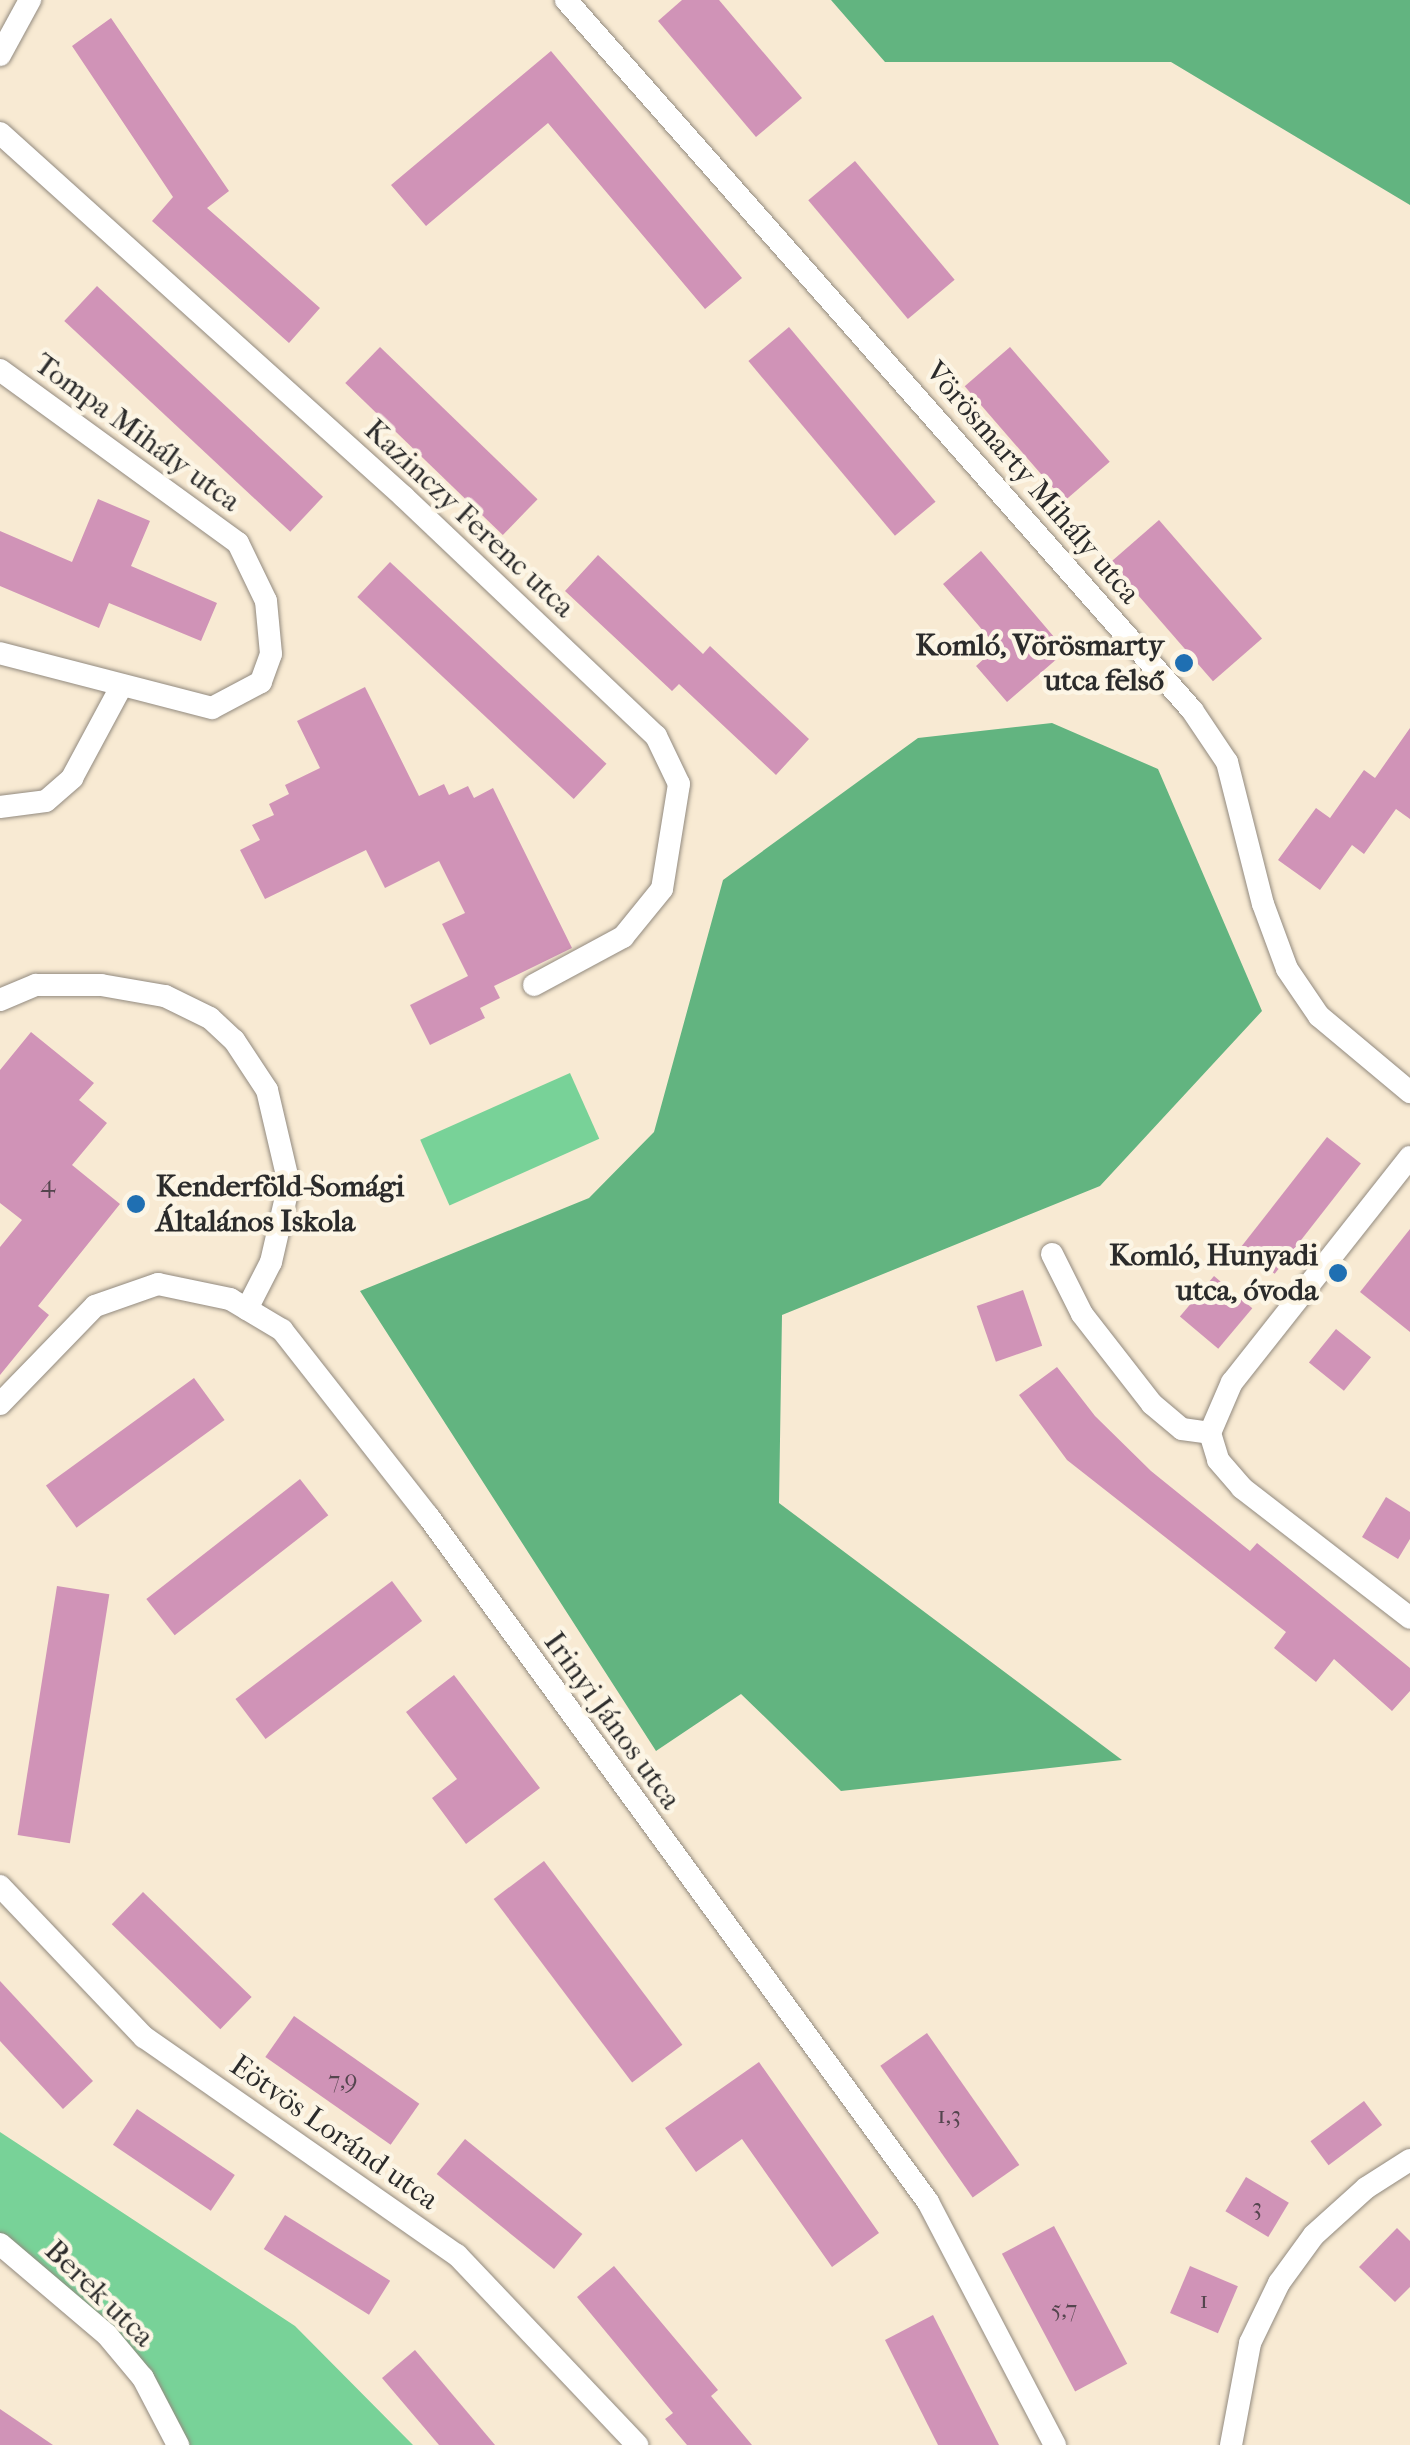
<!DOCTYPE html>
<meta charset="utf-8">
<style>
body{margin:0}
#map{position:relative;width:1410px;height:2445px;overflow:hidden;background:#f8ead3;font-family:"IM FELL French Canon",serif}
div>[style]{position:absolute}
.green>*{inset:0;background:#78d298;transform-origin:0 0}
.forest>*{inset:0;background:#62b480}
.building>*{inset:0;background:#d093b7;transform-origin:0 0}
.roads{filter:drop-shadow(0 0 2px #928a7f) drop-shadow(0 0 2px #928a7f)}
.minor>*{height:22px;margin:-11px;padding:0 11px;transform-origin:11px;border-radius:11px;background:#fff}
.dots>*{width:28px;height:28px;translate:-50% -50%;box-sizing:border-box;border:5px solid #fcf5e5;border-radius:50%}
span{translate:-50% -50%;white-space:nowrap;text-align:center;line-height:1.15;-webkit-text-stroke:9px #fcf5e5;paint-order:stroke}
.number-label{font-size:25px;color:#54454e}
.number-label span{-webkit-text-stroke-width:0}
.street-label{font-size:30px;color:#2b2b2b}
.poi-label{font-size:30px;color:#2b2b2b;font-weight:700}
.right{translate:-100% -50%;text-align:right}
.left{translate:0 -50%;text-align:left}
</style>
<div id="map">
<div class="green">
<i style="left:570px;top:1073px;width:72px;height:164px;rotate:66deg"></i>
<i style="clip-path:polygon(0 2132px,295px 2326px,413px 2445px,178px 2445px,143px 2378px,0 2244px)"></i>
</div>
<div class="forest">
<i style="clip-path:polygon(831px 0,1410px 0,1410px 205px,1171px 62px,885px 62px)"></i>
<i style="clip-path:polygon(1052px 723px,1158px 769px,1262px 1011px,1100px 1186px,782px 1315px,779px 1503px,1122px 1760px,841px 1791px,741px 1694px,656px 1751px,360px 1291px,589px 1198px,654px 1132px,723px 880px,918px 738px)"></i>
</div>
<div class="building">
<i style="clip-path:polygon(682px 0,719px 0,802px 98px,756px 137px,658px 21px)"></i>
<i style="clip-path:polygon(111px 18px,229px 191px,207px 208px,320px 308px,289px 343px,152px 221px,173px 197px,72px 46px)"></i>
<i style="clip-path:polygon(551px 51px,742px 278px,705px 309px,548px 123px,426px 226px,391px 185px)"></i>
<i style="left:855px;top:161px;width:155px;height:61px;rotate:50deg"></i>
<i style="left:97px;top:286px;width:309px;height:48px;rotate:43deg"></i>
<i style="left:789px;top:327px;width:228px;height:53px;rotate:50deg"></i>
<i style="left:380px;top:347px;width:219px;height:50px;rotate:44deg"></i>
<i style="left:1010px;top:347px;width:152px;height:60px;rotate:49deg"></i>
<i style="clip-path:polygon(98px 499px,150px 521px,131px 566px,217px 603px,201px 641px,109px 603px,99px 628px,0 586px,0 531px,72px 562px)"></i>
<i style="left:1159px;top:520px;width:157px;height:65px;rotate:49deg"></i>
<i style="clip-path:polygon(981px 551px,1066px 651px,1007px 702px,976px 666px,997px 647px,943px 584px)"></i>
<i style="clip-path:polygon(598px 555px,703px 654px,710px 646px,809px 739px,776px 775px,679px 684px,672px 691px,565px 591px)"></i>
<i style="left:390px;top:562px;width:296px;height:48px;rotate:43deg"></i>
<i style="clip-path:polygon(365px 687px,419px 796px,444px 784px,449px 795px,468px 786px,474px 798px,493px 788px,572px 948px,494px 986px,500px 998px,480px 1008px,485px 1018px,430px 1045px,410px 1005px,468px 976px,442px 924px,465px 913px,439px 861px,385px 888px,366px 850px,265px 899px,240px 850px,260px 840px,252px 825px,274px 815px,269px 804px,289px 794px,285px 785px,320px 768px,297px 721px)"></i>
<i style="clip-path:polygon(1410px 728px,1410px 819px,1396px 809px,1364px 854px,1352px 845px,1320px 890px,1278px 860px,1316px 808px,1330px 818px,1364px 770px,1375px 778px)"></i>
<i style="clip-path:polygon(31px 1032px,94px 1083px,79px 1100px,107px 1123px,72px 1165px,120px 1204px,38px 1306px,49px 1315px,0 1375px,0 1247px,22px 1220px,0 1203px,0 1070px)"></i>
<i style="left:1327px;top:1137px;width:43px;height:140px;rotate:38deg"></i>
<i style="clip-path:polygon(1410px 1229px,1410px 1332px,1360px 1292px)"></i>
<i style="left:1214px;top:1276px;width:50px;height:53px;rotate:40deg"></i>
<i style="left:1023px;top:1290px;width:59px;height:49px;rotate:71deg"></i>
<i style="left:1336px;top:1329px;width:45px;height:43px;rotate:39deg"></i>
<i style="clip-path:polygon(1057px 1367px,1095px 1416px,1151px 1471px,1250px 1551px,1257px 1543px,1410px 1668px,1410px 1691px,1392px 1711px,1334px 1659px,1316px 1682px,1274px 1648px,1286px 1632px,1067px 1460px,1019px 1395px)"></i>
<i style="left:194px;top:1378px;width:52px;height:183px;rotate:54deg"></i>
<i style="left:300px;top:1479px;width:46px;height:195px;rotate:52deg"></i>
<i style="clip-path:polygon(1386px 1497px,1410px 1512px,1410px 1539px,1398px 1559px,1362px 1537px)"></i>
<i style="left:392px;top:1581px;width:50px;height:196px;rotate:53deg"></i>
<i style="left:57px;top:1586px;width:53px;height:252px;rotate:9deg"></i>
<i style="clip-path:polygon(454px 1675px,540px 1788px,466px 1844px,432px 1798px,457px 1779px,406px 1712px)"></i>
<i style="left:544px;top:1861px;width:230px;height:63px;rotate:53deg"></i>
<i style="left:143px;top:1892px;width:151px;height:45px;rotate:44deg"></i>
<i style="clip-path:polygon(0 1981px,93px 2081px,63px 2109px,0 2041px)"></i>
<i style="left:294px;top:2016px;width:153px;height:50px;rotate:35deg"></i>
<i style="left:927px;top:2033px;width:161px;height:57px;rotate:55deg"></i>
<i style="clip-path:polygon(759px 2062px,879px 2233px,832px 2267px,742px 2139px,696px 2172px,665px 2128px)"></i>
<i style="left:1364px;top:2101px;width:30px;height:67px;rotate:53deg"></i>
<i style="left:137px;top:2109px;width:118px;height:43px;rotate:34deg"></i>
<i style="left:465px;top:2139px;width:151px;height:45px;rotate:39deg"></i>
<i style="left:1246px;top:2177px;width:50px;height:40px;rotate:31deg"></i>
<i style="left:285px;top:2215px;width:124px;height:40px;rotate:32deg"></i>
<i style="left:1054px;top:2226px;width:156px;height:59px;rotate:62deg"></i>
<i style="clip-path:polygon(1397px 2228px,1410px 2241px,1410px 2287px,1395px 2302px,1359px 2267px)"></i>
<i style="clip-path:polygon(614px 2266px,718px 2390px,711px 2396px,752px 2445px,687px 2445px,665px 2419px,673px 2413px,577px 2297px)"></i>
<i style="left:1190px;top:2266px;width:52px;height:51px;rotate:23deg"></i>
<i style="clip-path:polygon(933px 2315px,999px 2445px,938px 2445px,885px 2340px)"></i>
<i style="clip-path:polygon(415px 2350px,495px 2445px,439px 2445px,382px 2378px)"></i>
<i style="clip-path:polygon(0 2409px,53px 2445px,0 2445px)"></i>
</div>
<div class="roads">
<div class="minor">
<i style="left:566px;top:0;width:947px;rotate:48.6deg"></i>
<i style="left:1192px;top:710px;width:63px;rotate:56.1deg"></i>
<i style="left:1227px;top:762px;width:146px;rotate:75.8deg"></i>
<i style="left:1263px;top:904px;width:69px;rotate:69.7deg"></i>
<i style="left:1287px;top:969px;width:57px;rotate:55.8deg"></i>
<i style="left:1319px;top:1016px;width:119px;rotate:39.9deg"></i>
<i style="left:0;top:55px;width:63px;rotate:-61.4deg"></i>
<i style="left:0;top:133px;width:544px;rotate:42.02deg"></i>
<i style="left:404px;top:497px;width:347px;rotate:43.5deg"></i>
<i style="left:656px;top:736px;width:53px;rotate:64.4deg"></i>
<i style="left:679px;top:784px;width:106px;rotate:99.2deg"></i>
<i style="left:662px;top:889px;width:62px;rotate:129.1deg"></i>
<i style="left:623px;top:937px;width:101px;rotate:151.7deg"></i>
<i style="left:0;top:370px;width:294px;rotate:36deg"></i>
<i style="left:238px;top:543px;width:64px;rotate:64.2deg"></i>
<i style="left:266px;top:601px;width:53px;rotate:84.6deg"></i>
<i style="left:271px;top:654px;width:30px;rotate:110deg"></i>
<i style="left:261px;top:682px;width:55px;rotate:152deg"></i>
<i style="left:212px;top:708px;width:219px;rotate:-165.5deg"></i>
<i style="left:0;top:807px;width:46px;rotate:-7.4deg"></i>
<i style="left:46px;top:801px;width:35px;rotate:-41deg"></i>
<i style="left:72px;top:778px;width:103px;rotate:-61.7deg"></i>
<i style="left:0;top:1000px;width:39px;rotate:-23deg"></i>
<i style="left:36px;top:985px;width:65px"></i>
<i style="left:101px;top:985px;width:65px;rotate:9.8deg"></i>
<i style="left:165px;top:996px;width:50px;rotate:26.1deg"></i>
<i style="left:210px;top:1018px;width:33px;rotate:43deg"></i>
<i style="left:234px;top:1040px;width:60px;rotate:56.6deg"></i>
<i style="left:267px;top:1090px;width:97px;rotate:76.8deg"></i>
<i style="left:289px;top:1184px;width:80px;rotate:103deg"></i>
<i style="left:271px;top:1262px;width:53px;rotate:117.1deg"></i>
<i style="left:1410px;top:1157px;width:287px;rotate:128.3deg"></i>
<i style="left:1232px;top:1382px;width:56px;rotate:113.3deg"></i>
<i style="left:1210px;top:1433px;width:28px;rotate:73deg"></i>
<i style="left:1218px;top:1460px;width:37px;rotate:49deg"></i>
<i style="left:1242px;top:1488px;width:212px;rotate:37.7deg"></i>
<i style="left:1052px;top:1254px;width:67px;rotate:63.4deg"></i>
<i style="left:1082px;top:1314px;width:114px;rotate:52.1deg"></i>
<i style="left:1152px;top:1404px;width:39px;rotate:40deg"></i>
<i style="left:1182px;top:1429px;width:28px;rotate:8deg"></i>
<i style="left:0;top:1404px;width:136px;rotate:-45.9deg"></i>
<i style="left:95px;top:1306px;width:67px;rotate:-19.2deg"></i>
<i style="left:158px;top:1284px;width:74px;rotate:11.8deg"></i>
<i style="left:230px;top:1299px;width:61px;rotate:30.8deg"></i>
<i style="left:282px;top:1330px;width:236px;rotate:51.9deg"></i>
<i style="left:428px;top:1516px;width:849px;rotate:53.91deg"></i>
<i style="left:928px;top:2202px;width:274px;rotate:62.4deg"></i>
<i style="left:0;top:1886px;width:209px;rotate:46.4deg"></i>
<i style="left:144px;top:2037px;width:381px;rotate:34.9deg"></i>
<i style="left:457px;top:2255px;width:262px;rotate:46.5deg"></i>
<i style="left:0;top:2244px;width:140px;rotate:40.4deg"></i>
<i style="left:107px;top:2335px;width:56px;rotate:50.1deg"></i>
<i style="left:143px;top:2378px;width:76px;rotate:62.4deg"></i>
<i style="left:1231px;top:2445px;width:104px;rotate:-79.4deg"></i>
<i style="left:1250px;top:2343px;width:67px;rotate:-64.2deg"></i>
<i style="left:1279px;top:2283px;width:59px;rotate:-53.9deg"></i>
<i style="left:1314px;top:2235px;width:70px;rotate:-42.1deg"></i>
<i style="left:1366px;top:2188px;width:52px;rotate:-32.5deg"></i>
</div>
</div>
<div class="dots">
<i style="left:1184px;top:663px;background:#1f6fb2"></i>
<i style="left:136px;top:1204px;background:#1f6fb2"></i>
<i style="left:1338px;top:1273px;background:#1f6fb2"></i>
</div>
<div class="number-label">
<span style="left:48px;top:1184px">4</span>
<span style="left:343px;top:2080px">7,9</span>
<span style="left:949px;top:2115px">1,3</span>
<span style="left:1257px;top:2207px">3</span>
<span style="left:1204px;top:2300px">1</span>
<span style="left:1064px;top:2309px">5,7</span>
</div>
<div class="street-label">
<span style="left:137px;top:433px;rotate:36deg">Tompa Mihály utca</span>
<span style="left:1032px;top:483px;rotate:49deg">Vörösmarty Mihály utca</span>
<span style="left:469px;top:519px;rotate:43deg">Kazinczy Ferenc utca</span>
<span style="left:612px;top:1721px;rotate:54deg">Irinyi János utca</span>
<span style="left:334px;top:2133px;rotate:35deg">Eötvös Loránd utca</span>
<span style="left:99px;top:2294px;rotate:44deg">Berek utca</span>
</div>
<div class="poi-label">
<span class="right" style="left:1164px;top:663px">Komló, Vörösmarty<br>utca felső</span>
<span class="left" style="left:156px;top:1204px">Kenderföld-Somági<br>Általános Iskola</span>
<span class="right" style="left:1318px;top:1273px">Komló, Hunyadi<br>utca, óvoda</span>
</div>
</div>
